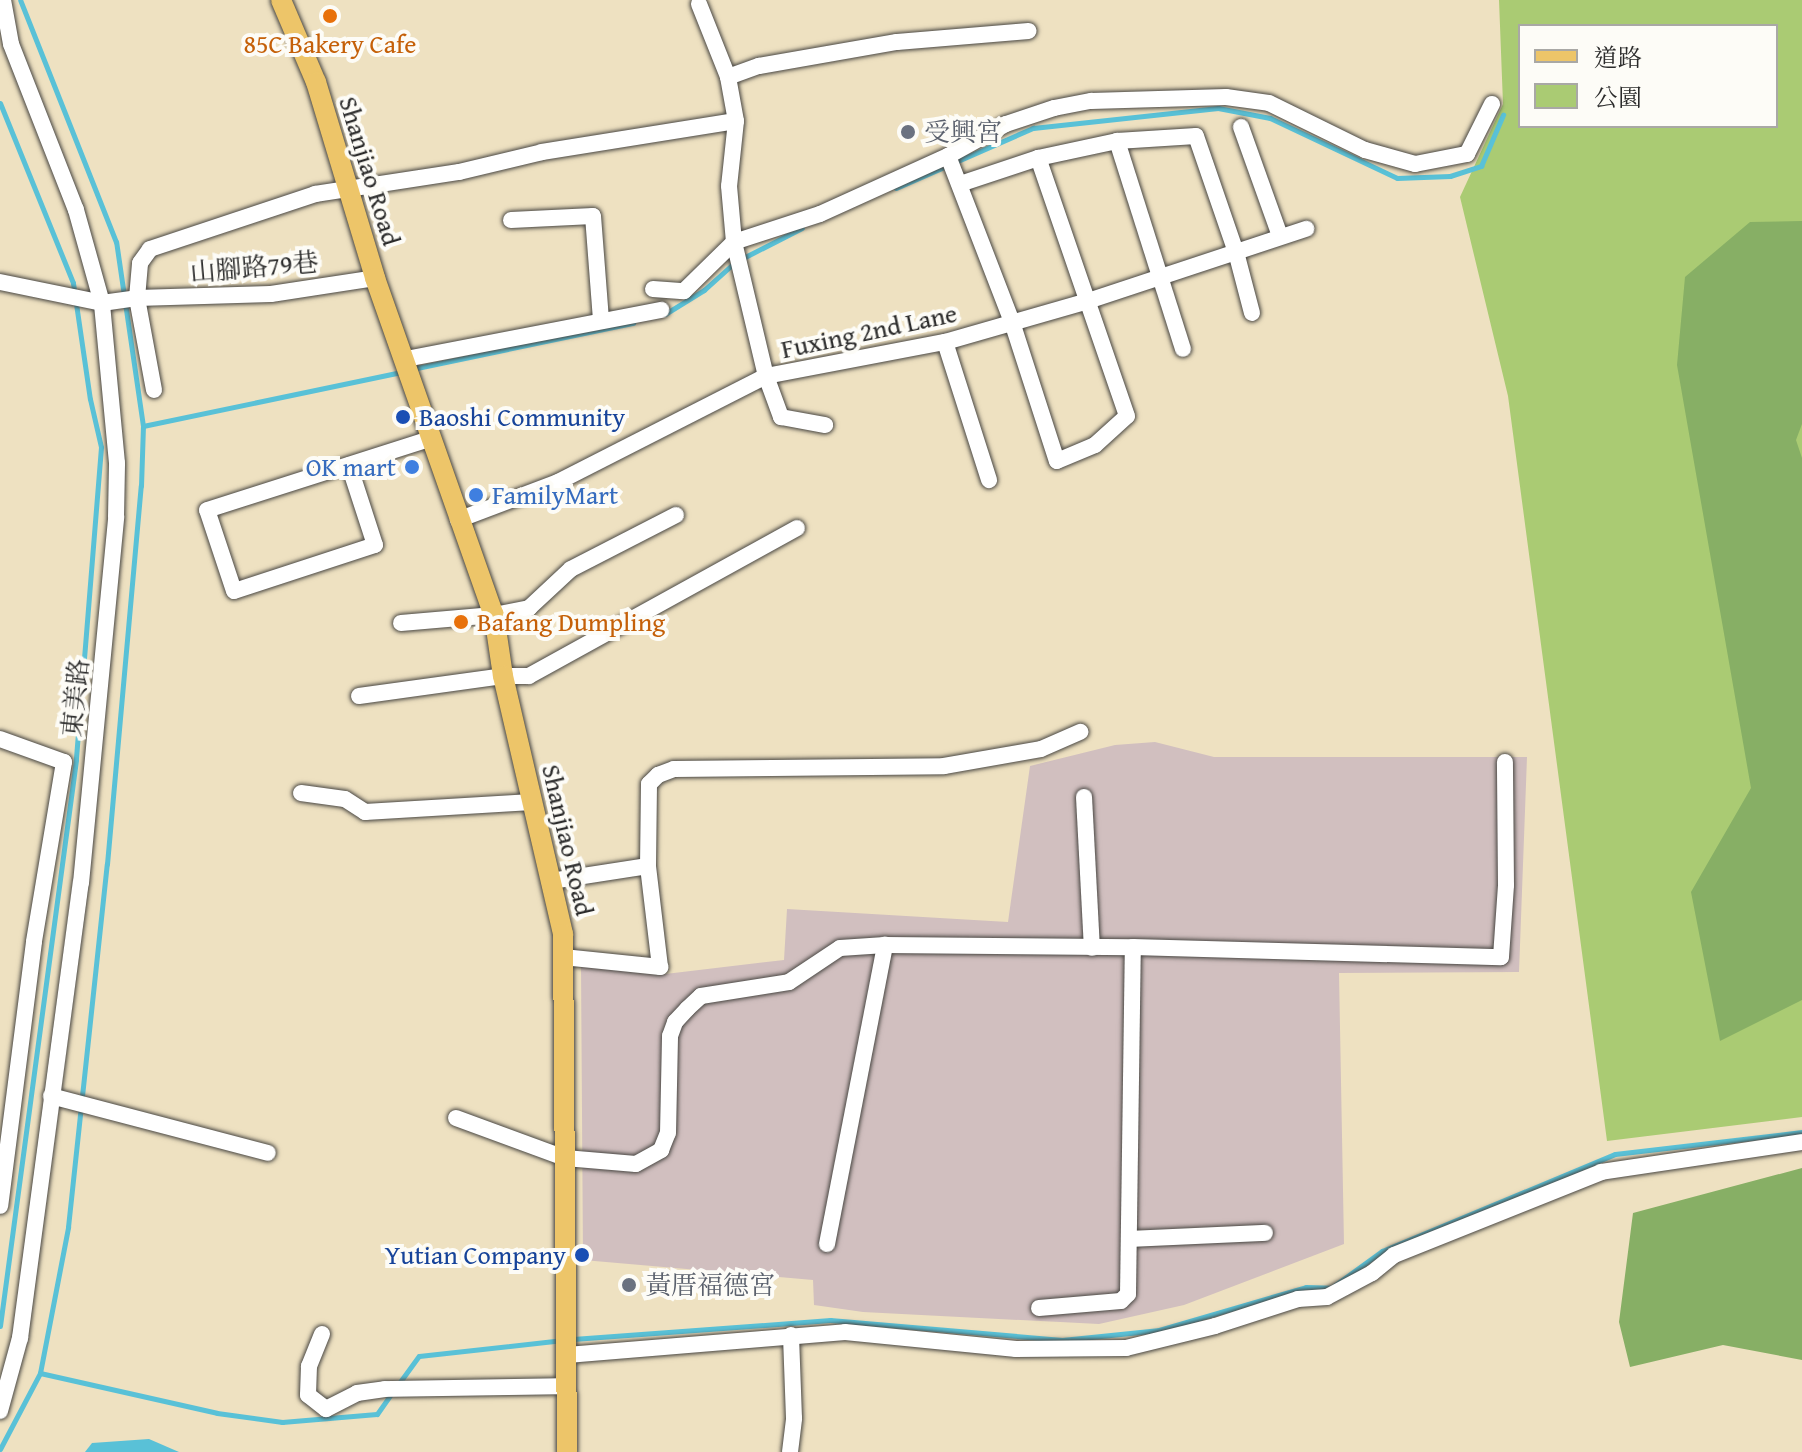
<!DOCTYPE html>
<meta charset="utf-8">
<style>
body{margin:0}
#map{position:relative;width:1802px;height:1452px;overflow:hidden;background:#eee1c1;font-family:"Gentium Book Plus","Noto Serif TC",serif}
div>[style]{position:absolute}
.industrial>*{inset:0;background:#d1bfbf}
.green>*{inset:0;background:#aacb73}
.forest>*{inset:0;background:#87af65}
.water>*{inset:0;background:#59c1d7}
.stream>*{height:5px;margin:-2.5px;padding:0 2.5px;transform-origin:2.5px;border-radius:2.5px;background:#59c1d7}
.roads{filter:drop-shadow(0 0 2px #484642) drop-shadow(0 0 2px #484642)}
.minor>*{height:16px;margin:-8px;padding:0 8px;transform-origin:8px;border-radius:8px;background:#fff}
.major>*{height:20px;margin:-10px;padding:0 10px;transform-origin:10px;border-radius:10px;background:#edc569}
.dots>*{width:22px;height:22px;translate:-50% -50%;box-sizing:border-box;border:4px solid #fdfcf7;border-radius:50%}
span{translate:-50% -50%;white-space:nowrap;text-align:center;line-height:1.15;-webkit-text-stroke:8px #fdfcf7;paint-order:stroke}
.food-label{font-size:26px;color:#c56008}
.left{translate:0 -50%;text-align:left}
.worship-label{font-size:26px;color:#5b616d}
.street-label{font-size:26px;color:#2b2b2b}
.transit-label{font-size:26px;color:#164399}
.right{translate:-100% -50%;text-align:right}
.shop-label{font-size:26px;color:#366cbe}
.legend{position:absolute;left:1518px;top:24px;width:260px;height:104px;box-sizing:border-box;background:#fdfcf7;border:2px solid #a9a8a5;margin:0;padding:10px 14px;list-style:none;font-size:24px;color:#2b2b2b}
.legend li{display:flex;align-items:center;gap:16px;height:40px}
.legend b{width:40px;border:2px solid #a9a8a5}
</style>
<div id="map">
<div class="industrial">
<i style="clip-path:polygon(1155px 742px,1214px 757px,1527px 757px,1519px 972px,1339px 973px,1344px 1244px,1184px 1305px,1099px 1324px,863px 1312px,814px 1305px,813px 1280px,583px 1260px,581px 966px,657px 975px,784px 960px,787px 909px,1008px 922px,1030px 766px,1115px 745px)"></i>
</div>
<div class="green">
<i style="clip-path:polygon(evenodd,1499px 0,1802px 0,1802px 1117px,1607px 1141px,1508px 396px,1460px 197px,1503px 104px,1499px 0,1520px 26px,1776px 26px,1776px 126px,1520px 126px,1520px 26px)"></i>
</div>
<div class="forest">
<i style="clip-path:polygon(1802px 221px,1802px 424px,1796px 440px,1802px 458px,1802px 1000px,1720px 1041px,1691px 892px,1751px 788px,1677px 365px,1685px 277px,1750px 222px)"></i>
<i style="clip-path:polygon(1802px 1168px,1802px 1360px,1723px 1345px,1630px 1367px,1619px 1322px,1633px 1213px)"></i>
</div>
<div class="water">
<i style="clip-path:polygon(149px 1439px,179px 1452px,85px 1452px,92px 1443px)"></i>
</div>
<div class="stream">
<i style="left:0;top:103px;width:194px;rotate:67.9deg"></i>
<i style="left:73px;top:283px;width:117px;rotate:81.7deg"></i>
<i style="left:90px;top:399px;width:49px;rotate:77.1deg"></i>
<i style="left:101px;top:447px;width:314px;rotate:94.6deg"></i>
<i style="left:76px;top:760px;width:571px;rotate:97.65deg"></i>
<i style="left:896px;top:188px;width:150px;rotate:-23.7deg"></i>
<i style="left:1033px;top:128px;width:186px;rotate:-6.2deg"></i>
<i style="left:1218px;top:108px;width:53px;rotate:10.9deg"></i>
<i style="left:1270px;top:118px;width:140px;rotate:25.3deg"></i>
<i style="left:1397px;top:178px;width:53px;rotate:-2.2deg"></i>
<i style="left:1450px;top:176px;width:33px;rotate:-18deg"></i>
<i style="left:1481px;top:166px;width:56px;rotate:-66.7deg"></i>
<i style="left:743px;top:258px;width:66px;rotate:-27deg"></i>
<i style="left:665px;top:314px;width:46px;rotate:-31.6deg"></i>
<i style="left:704px;top:290px;width:40px;rotate:-42deg"></i>
<i style="left:412px;top:369px;width:226px;rotate:-11.8deg"></i>
<i style="left:143px;top:426px;width:265px;rotate:-11.8deg"></i>
<i style="left:573px;top:1339px;width:258px;rotate:-4.2deg"></i>
<i style="left:830px;top:1320px;width:233px;rotate:4.9deg"></i>
<i style="left:1062px;top:1340px;width:98px;rotate:-5.9deg"></i>
<i style="left:1159px;top:1330px;width:153px;rotate:-16.3deg"></i>
<i style="left:1306px;top:1287px;width:25px;rotate:2deg"></i>
<i style="left:1331px;top:1288px;width:63px;rotate:-36deg"></i>
<i style="left:1382px;top:1251px;width:252px;rotate:-22.6deg"></i>
<i style="left:1615px;top:1154px;width:188px;rotate:-6.7deg"></i>
<i style="left:40px;top:1373px;width:181px;rotate:12.7deg"></i>
<i style="left:217px;top:1413px;width:66px;rotate:7.9deg"></i>
<i style="left:282px;top:1422px;width:95px;rotate:-4.8deg"></i>
<i style="left:377px;top:1414px;width:24px;rotate:-55deg"></i>
<i style="left:397px;top:1386px;width:37px;rotate:-54deg"></i>
<i style="left:419px;top:1356px;width:145px;rotate:-6.3deg"></i>
<i style="left:0;top:1449px;width:86px;rotate:-62.2deg"></i>
<i style="left:40px;top:1373px;width:149px;rotate:-79.1deg"></i>
<i style="left:68px;top:1227px;width:365px;rotate:-83.9deg"></i>
<i style="left:107px;top:864px;width:380px;rotate:-84.9deg"></i>
<i style="left:141px;top:486px;width:60px;rotate:-88.1deg"></i>
<i style="left:143px;top:426px;width:186px;rotate:-98.3deg"></i>
<i style="left:116px;top:242px;width:260px;rotate:-111.6deg"></i>
</div>
<div class="roads">
<div class="minor">
<i style="left:699px;top:4px;width:79px;rotate:68.3deg"></i>
<i style="left:728px;top:77px;width:45px;rotate:79.7deg"></i>
<i style="left:736px;top:121px;width:65px;rotate:96.1deg"></i>
<i style="left:729px;top:186px;width:56px;rotate:84.9deg"></i>
<i style="left:734px;top:242px;width:138px;rotate:76.6deg"></i>
<i style="left:766px;top:376px;width:44px;rotate:69.9deg"></i>
<i style="left:781px;top:417px;width:45px;rotate:10.3deg"></i>
<i style="left:728px;top:77px;width:33px;rotate:-20deg"></i>
<i style="left:759px;top:66px;width:140px;rotate:-9.9deg"></i>
<i style="left:897px;top:42px;width:132px;rotate:-4.8deg"></i>
<i style="left:1241px;top:127px;width:116px;rotate:70.3deg"></i>
<i style="left:1117px;top:141px;width:218px;rotate:72.4deg"></i>
<i style="left:948px;top:156px;width:178px;rotate:68.9deg"></i>
<i style="left:1012px;top:322px;width:146px;rotate:72.1deg"></i>
<i style="left:1057px;top:461px;width:41px;rotate:-22.8deg"></i>
<i style="left:1095px;top:445px;width:43px;rotate:-42.2deg"></i>
<i style="left:1127px;top:416px;width:273px;rotate:-109deg"></i>
<i style="left:960px;top:184px;width:82px;rotate:-18.4deg"></i>
<i style="left:1038px;top:158px;width:81px;rotate:-12.1deg"></i>
<i style="left:1117px;top:141px;width:79px;rotate:-3.6deg"></i>
<i style="left:1196px;top:136px;width:123px;rotate:71deg"></i>
<i style="left:1236px;top:252px;width:63px;rotate:75.3deg"></i>
<i style="left:511px;top:220px;width:82px;rotate:-2.8deg"></i>
<i style="left:593px;top:216px;width:105px;rotate:85.6deg"></i>
<i style="left:0;top:282px;width:104px;rotate:11.6deg"></i>
<i style="left:102px;top:303px;width:35px;rotate:-8deg"></i>
<i style="left:137px;top:298px;width:134px;rotate:-1.7deg"></i>
<i style="left:271px;top:294px;width:105px;rotate:-8.7deg"></i>
<i style="left:653px;top:289px;width:31px;rotate:4deg"></i>
<i style="left:684px;top:291px;width:70px;rotate:-44.4deg"></i>
<i style="left:734px;top:242px;width:90px;rotate:-18deg"></i>
<i style="left:820px;top:214px;width:141px;rotate:-24.4deg"></i>
<i style="left:948px;top:156px;width:66px;rotate:-28.9deg"></i>
<i style="left:1006px;top:124px;width:51px;rotate:-18.4deg"></i>
<i style="left:1054px;top:108px;width:38px;rotate:-11deg"></i>
<i style="left:1091px;top:101px;width:135px;rotate:-1.7deg"></i>
<i style="left:1226px;top:97px;width:43px;rotate:7.9deg"></i>
<i style="left:1269px;top:103px;width:107px;rotate:26.1deg"></i>
<i style="left:1365px;top:150px;width:52px;rotate:15.6deg"></i>
<i style="left:1415px;top:164px;width:53px;rotate:-10.9deg"></i>
<i style="left:1467px;top:154px;width:56px;rotate:-63.4deg"></i>
<i style="left:945px;top:342px;width:145px;rotate:72.3deg"></i>
<i style="left:406px;top:359px;width:260px;rotate:-10.9deg"></i>
<i style="left:154px;top:390px;width:94px;rotate:-100.5deg"></i>
<i style="left:137px;top:298px;width:35px;rotate:-85deg"></i>
<i style="left:140px;top:263px;width:17px;rotate:-54deg"></i>
<i style="left:150px;top:249px;width:174px;rotate:-18.4deg"></i>
<i style="left:315px;top:194px;width:146px;rotate:-8.7deg"></i>
<i style="left:459px;top:172px;width:85px;rotate:-13.5deg"></i>
<i style="left:542px;top:152px;width:196px;rotate:-9.1deg"></i>
<i style="left:349px;top:465px;width:84px;rotate:72deg"></i>
<i style="left:375px;top:545px;width:148px;rotate:161.9deg"></i>
<i style="left:234px;top:591px;width:85px;rotate:-108.4deg"></i>
<i style="left:207px;top:510px;width:236px;rotate:-17.7deg"></i>
<i style="left:458px;top:520px;width:107px;rotate:-20.8deg"></i>
<i style="left:558px;top:482px;width:233px;rotate:-27deg"></i>
<i style="left:766px;top:376px;width:182px;rotate:-10.8deg"></i>
<i style="left:945px;top:342px;width:149px;rotate:-16deg"></i>
<i style="left:1088px;top:301px;width:230px;rotate:-18.3deg"></i>
<i style="left:401px;top:623px;width:93px;rotate:-4.9deg"></i>
<i style="left:494px;top:615px;width:36px;rotate:-11deg"></i>
<i style="left:529px;top:608px;width:57px;rotate:-42.9deg"></i>
<i style="left:571px;top:569px;width:118px;rotate:-27.2deg"></i>
<i style="left:359px;top:696px;width:145px;rotate:-7.9deg"></i>
<i style="left:503px;top:676px;width:26px"></i>
<i style="left:529px;top:676px;width:306px;rotate:-28.9deg"></i>
<i style="left:0;top:739px;width:68px;rotate:19.8deg"></i>
<i style="left:64px;top:762px;width:182px;rotate:99.5deg"></i>
<i style="left:34px;top:942px;width:266px;rotate:97.3deg"></i>
<i style="left:301px;top:793px;width:44px;rotate:7.8deg"></i>
<i style="left:345px;top:799px;width:24px;rotate:33deg"></i>
<i style="left:365px;top:812px;width:167px;rotate:-3.4deg"></i>
<i style="left:1084px;top:797px;width:151px;rotate:87deg"></i>
<i style="left:551px;top:881px;width:98px;rotate:-8.8deg"></i>
<i style="left:563px;top:957px;width:98px;rotate:5.9deg"></i>
<i style="left:660px;top:967px;width:102px;rotate:-96.8deg"></i>
<i style="left:648px;top:866px;width:82px;rotate:-89.3deg"></i>
<i style="left:649px;top:784px;width:13px;rotate:-45deg"></i>
<i style="left:658px;top:775px;width:17px;rotate:-21deg"></i>
<i style="left:674px;top:769px;width:270px;rotate:-0.6deg"></i>
<i style="left:944px;top:766px;width:98px;rotate:-9.9deg"></i>
<i style="left:1041px;top:749px;width:43px;rotate:-23.6deg"></i>
<i style="left:51px;top:1096px;width:224px;rotate:14.7deg"></i>
<i style="left:456px;top:1118px;width:116px;rotate:20.2deg"></i>
<i style="left:565px;top:1158px;width:71px;rotate:4.8deg"></i>
<i style="left:636px;top:1164px;width:29px;rotate:-29deg"></i>
<i style="left:661px;top:1150px;width:18px;rotate:-68deg"></i>
<i style="left:668px;top:1133px;width:97px;rotate:-88.8deg"></i>
<i style="left:670px;top:1036px;width:15px;rotate:-70deg"></i>
<i style="left:675px;top:1022px;width:18px;rotate:-47deg"></i>
<i style="left:687px;top:1009px;width:19px;rotate:-43deg"></i>
<i style="left:701px;top:996px;width:89px;rotate:-9deg"></i>
<i style="left:789px;top:982px;width:61px;rotate:-33.7deg"></i>
<i style="left:840px;top:948px;width:45px;rotate:-3.8deg"></i>
<i style="left:885px;top:945px;width:248px;rotate:0.5deg"></i>
<i style="left:1133px;top:947px;width:368px;rotate:1.6deg"></i>
<i style="left:1501px;top:957px;width:72px;rotate:-86deg"></i>
<i style="left:1506px;top:885px;width:123px;rotate:-90.5deg"></i>
<i style="left:1131px;top:1239px;width:134px;rotate:-2.6deg"></i>
<i style="left:827px;top:1244px;width:305px;rotate:-79deg"></i>
<i style="left:1039px;top:1308px;width:82px;rotate:-4.9deg"></i>
<i style="left:1121px;top:1301px;width:10px;rotate:-45deg"></i>
<i style="left:1128px;top:1294px;width:347px;rotate:-89.2deg"></i>
<i style="left:322px;top:1334px;width:35px;rotate:112deg"></i>
<i style="left:309px;top:1366px;width:29px;rotate:92deg"></i>
<i style="left:308px;top:1395px;width:23px;rotate:38deg"></i>
<i style="left:326px;top:1409px;width:35px;rotate:-27deg"></i>
<i style="left:357px;top:1393px;width:28px;rotate:-8deg"></i>
<i style="left:385px;top:1389px;width:182px;rotate:-0.9deg"></i>
<i style="left:567px;top:1355px;width:279px;rotate:-4.7deg"></i>
<i style="left:845px;top:1332px;width:172px;rotate:5.7deg"></i>
<i style="left:1016px;top:1349px;width:110px;rotate:-0.5deg"></i>
<i style="left:1126px;top:1348px;width:92px;rotate:-13.9deg"></i>
<i style="left:1215px;top:1326px;width:87px;rotate:-18deg"></i>
<i style="left:1298px;top:1299px;width:29px;rotate:-4deg"></i>
<i style="left:1327px;top:1297px;width:51px;rotate:-28.1deg"></i>
<i style="left:1372px;top:1273px;width:28px;rotate:-39deg"></i>
<i style="left:1394px;top:1255px;width:223px;rotate:-21.8deg"></i>
<i style="left:1601px;top:1172px;width:203px;rotate:-8.5deg"></i>
<i style="left:0;top:1411px;width:76px;rotate:-74.7deg"></i>
<i style="left:20px;top:1338px;width:459px;rotate:-82.4deg"></i>
<i style="left:81px;top:883px;width:368px;rotate:-84.5deg"></i>
<i style="left:116px;top:517px;width:54px;rotate:-88.9deg"></i>
<i style="left:117px;top:463px;width:161px;rotate:-95.4deg"></i>
<i style="left:102px;top:303px;width:97px;rotate:-105.6deg"></i>
<i style="left:76px;top:210px;width:178px;rotate:-111.4deg"></i>
<i style="left:11px;top:44px;width:45px;rotate:-100.3deg"></i>
<i style="left:790px;top:1452px;width:34px;rotate:-83deg"></i>
<i style="left:794px;top:1418px;width:83px;rotate:-92.1deg"></i>
</div>
<div class="major">
<i style="left:281px;top:0;width:89px;rotate:66.9deg"></i>
<i style="left:316px;top:82px;width:205px;rotate:73.2deg"></i>
<i style="left:375px;top:278px;width:357px;rotate:70.6deg"></i>
<i style="left:494px;top:615px;width:62px;rotate:81.6deg"></i>
<i style="left:503px;top:676px;width:265px;rotate:76.9deg"></i>
<i style="left:563px;top:934px;width:518px;rotate:89.56deg"></i>
</div>
</div>
<div class="dots">
<i style="left:330px;top:16px;background:#e8710a"></i>
<i style="left:908px;top:132px;background:#6b7280"></i>
<i style="left:403px;top:417px;background:#1a4fb4"></i>
<i style="left:412px;top:467px;background:#3f7fe0"></i>
<i style="left:476px;top:495px;background:#3f7fe0"></i>
<i style="left:461px;top:622px;background:#e8710a"></i>
<i style="left:582px;top:1255px;background:#1a4fb4"></i>
<i style="left:629px;top:1285px;background:#6b7280"></i>
</div>
<div class="food-label">
<span style="left:330px;top:44px">85C Bakery Cafe</span>
<span class="left" style="left:477px;top:622px">Bafang Dumpling</span>
</div>
<div class="worship-label">
<span class="left" style="left:924px;top:132px">受興宮</span>
<span class="left" style="left:645px;top:1285px">黃厝福德宮</span>
</div>
<div class="street-label">
<span style="left:370px;top:171px;rotate:73deg">Shanjiao Road</span>
<span style="left:254px;top:267px;rotate:-5deg">山腳路79巷</span>
<span style="left:869px;top:331px;rotate:-12deg">Fuxing 2nd Lane</span>
<span style="left:75px;top:698px;rotate:-84deg">東美路</span>
<span style="left:568px;top:840px;rotate:77deg">Shanjiao Road</span>
</div>
<div class="transit-label">
<span class="left" style="left:419px;top:417px">Baoshi Community</span>
<span class="right" style="left:566px;top:1255px">Yutian Company</span>
</div>
<div class="shop-label">
<span class="right" style="left:396px;top:467px">OK mart</span>
<span class="left" style="left:492px;top:495px">FamilyMart</span>
</div>
<ul class="legend">
<li><b style="height:10px;background:#edc569"></b>道路</li>
<li><b style="height:22px;background:#aacb73"></b>公園</li>
</ul>
</div>
